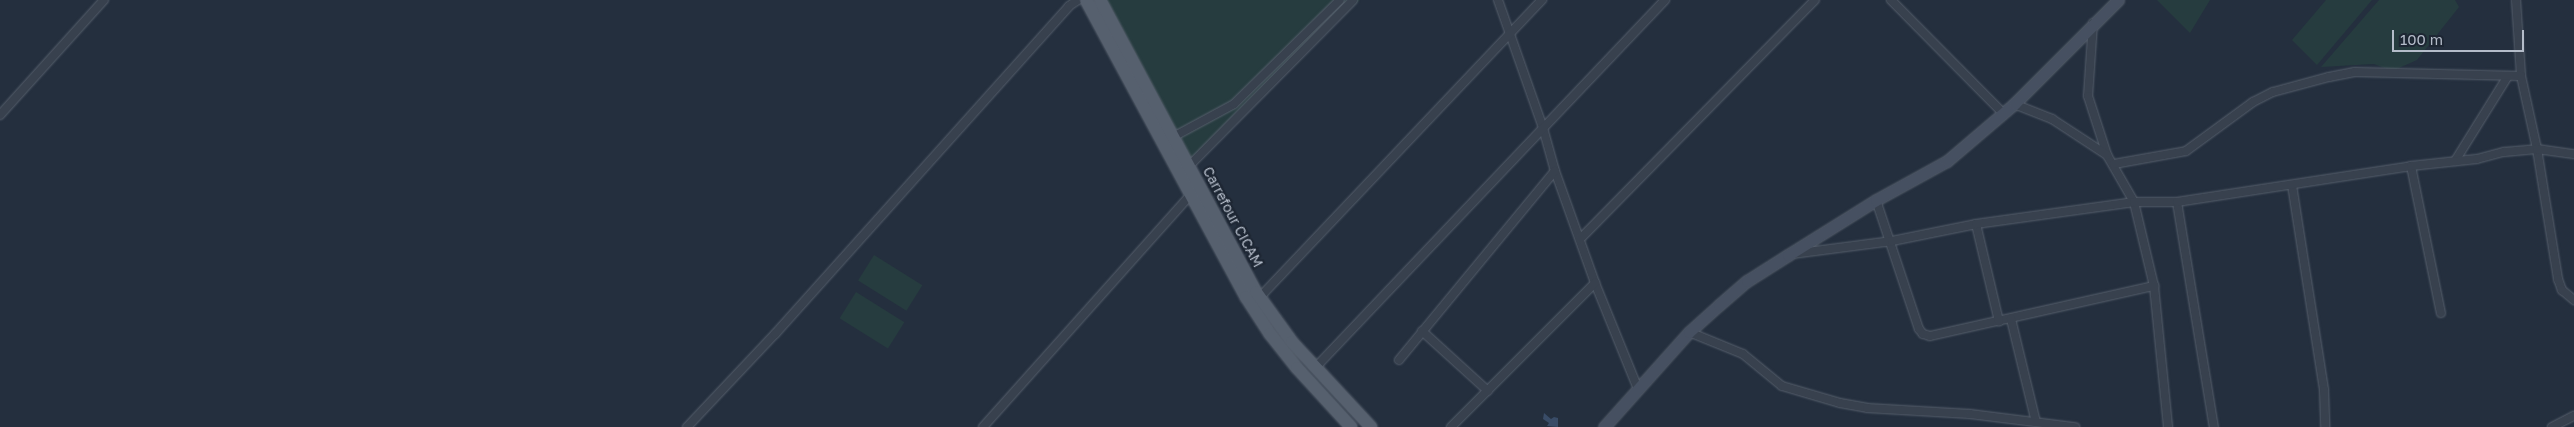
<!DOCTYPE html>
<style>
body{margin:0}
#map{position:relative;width:2574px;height:427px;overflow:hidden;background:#242f3e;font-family:"Golos Text",sans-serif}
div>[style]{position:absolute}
.green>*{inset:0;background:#263c3f;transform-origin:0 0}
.water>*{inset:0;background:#394c67}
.roads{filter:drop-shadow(0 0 1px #565f6c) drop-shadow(0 0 1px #565f6c)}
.street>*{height:8px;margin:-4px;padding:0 4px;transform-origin:4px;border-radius:4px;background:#38414e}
.secondary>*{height:11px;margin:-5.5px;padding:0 5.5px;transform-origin:5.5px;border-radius:5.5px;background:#465061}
.primary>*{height:12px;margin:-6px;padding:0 6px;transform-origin:6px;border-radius:6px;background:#56606e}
span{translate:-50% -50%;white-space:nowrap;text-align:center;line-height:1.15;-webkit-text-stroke:4.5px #1d2633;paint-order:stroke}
.street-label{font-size:14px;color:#b4bcc9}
.scale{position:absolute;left:2392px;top:30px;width:132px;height:22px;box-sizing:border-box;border:2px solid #b4bcc9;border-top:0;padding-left:6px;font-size:15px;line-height:18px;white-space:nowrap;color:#b4bcc9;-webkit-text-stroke:4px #1d2633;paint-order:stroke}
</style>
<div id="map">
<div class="green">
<i style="clip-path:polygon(1098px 0,1360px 0,1299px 56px,1189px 172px)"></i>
<i style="clip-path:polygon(2157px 0,2210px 0,2190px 33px)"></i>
<i style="clip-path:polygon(2326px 0,2372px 0,2317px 65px,2292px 40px)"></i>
<i style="clip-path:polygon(2379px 0,2455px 0,2459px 7px,2417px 60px,2392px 71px,2374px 64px,2321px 67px)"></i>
<i style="left:874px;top:255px;width:57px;height:30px;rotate:32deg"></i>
<i style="left:856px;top:292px;width:57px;height:31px;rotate:32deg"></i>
</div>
<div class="water">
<i style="clip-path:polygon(1544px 413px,1551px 419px,1554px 417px,1558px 418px,1558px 427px,1547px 426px,1549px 423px,1543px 419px)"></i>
</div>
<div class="roads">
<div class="street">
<i style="left:1498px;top:0;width:136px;rotate:70.6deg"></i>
<i style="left:1543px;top:128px;width:45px;rotate:74.4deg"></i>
<i style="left:1555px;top:171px;width:119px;rotate:70.3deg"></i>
<i style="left:1595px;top:283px;width:114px;rotate:67.9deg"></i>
<i style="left:1891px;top:0;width:159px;rotate:45.3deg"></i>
<i style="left:2516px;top:0;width:76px;rotate:86.2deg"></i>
<i style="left:2521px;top:76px;width:75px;rotate:77.6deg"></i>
<i style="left:2537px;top:149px;width:132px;rotate:80.8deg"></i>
<i style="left:2558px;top:279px;width:12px;rotate:70deg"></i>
<i style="left:2562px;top:290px;width:16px;rotate:40deg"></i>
<i style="left:2093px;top:23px;width:73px;rotate:93.9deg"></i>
<i style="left:2088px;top:96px;width:62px;rotate:72.1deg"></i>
<i style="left:2107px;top:155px;width:54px;rotate:60.1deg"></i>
<i style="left:2134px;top:202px;width:86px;rotate:76.6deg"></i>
<i style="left:2154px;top:286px;width:142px;rotate:84.3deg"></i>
<i style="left:2014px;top:104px;width:41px;rotate:21.5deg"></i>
<i style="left:2052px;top:119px;width:66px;rotate:33.2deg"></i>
<i style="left:0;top:115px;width:155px;rotate:-47.9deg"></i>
<i style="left:1173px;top:137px;width:69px;rotate:-28.4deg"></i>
<i style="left:1234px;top:104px;width:148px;rotate:-44.5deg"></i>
<i style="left:2455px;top:161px;width:100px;rotate:-58.1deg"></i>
<i style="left:2114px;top:164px;width:73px;rotate:-10.2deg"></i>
<i style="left:2186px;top:151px;width:83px;rotate:-36.2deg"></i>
<i style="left:2253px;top:102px;width:22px;rotate:-27deg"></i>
<i style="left:2273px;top:92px;width:58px;rotate:-15deg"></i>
<i style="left:2329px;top:77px;width:26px;rotate:-11deg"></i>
<i style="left:2355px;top:72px;width:166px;rotate:1.4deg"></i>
<i style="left:1189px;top:166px;width:233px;rotate:-45.3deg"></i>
<i style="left:2411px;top:166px;width:150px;rotate:78.5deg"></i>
<i style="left:2292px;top:185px;width:207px;rotate:81.1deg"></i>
<i style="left:2324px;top:390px;width:37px;rotate:88deg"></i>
<i style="left:1876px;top:200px;width:136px;rotate:71.6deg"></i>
<i style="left:1919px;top:329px;width:6px;rotate:51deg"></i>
<i style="left:1923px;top:334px;width:7px;rotate:16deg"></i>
<i style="left:1930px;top:336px;width:230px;rotate:-12.6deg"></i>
<i style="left:2177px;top:202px;width:228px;rotate:80.7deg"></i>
<i style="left:1976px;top:224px;width:100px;rotate:76.7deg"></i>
<i style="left:1580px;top:239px;width:335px;rotate:-45.5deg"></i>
<i style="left:1792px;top:254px;width:101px;rotate:-7.4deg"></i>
<i style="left:1892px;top:241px;width:86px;rotate:-11.4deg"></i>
<i style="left:1976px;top:224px;width:160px;rotate:-7.9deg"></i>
<i style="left:2134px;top:202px;width:43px"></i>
<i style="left:2177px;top:202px;width:237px;rotate:-8.7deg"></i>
<i style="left:2411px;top:166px;width:66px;rotate:-6.1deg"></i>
<i style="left:2477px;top:159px;width:28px;rotate:-15deg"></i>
<i style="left:2504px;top:152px;width:33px;rotate:-5deg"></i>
<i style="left:2537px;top:149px;width:37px;rotate:8deg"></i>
<i style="left:1260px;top:297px;width:410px;rotate:-46.5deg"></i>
<i style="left:2011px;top:319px;width:106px;rotate:76.4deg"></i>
<i style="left:1422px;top:331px;width:89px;rotate:42.3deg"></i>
<i style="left:1689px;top:332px;width:58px;rotate:22.2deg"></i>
<i style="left:1743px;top:354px;width:50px;rotate:39.4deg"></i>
<i style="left:1782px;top:386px;width:60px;rotate:16.3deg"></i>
<i style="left:1840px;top:403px;width:27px;rotate:10deg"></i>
<i style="left:1867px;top:408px;width:103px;rotate:3.3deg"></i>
<i style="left:1970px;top:414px;width:106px;rotate:7.1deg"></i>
<i style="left:1399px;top:360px;width:245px;rotate:-50.5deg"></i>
<i style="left:1315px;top:368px;width:508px;rotate:-46.44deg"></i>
<i style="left:687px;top:427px;width:128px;rotate:-46.6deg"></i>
<i style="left:775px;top:334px;width:440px;rotate:-48.1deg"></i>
<i style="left:1069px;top:6px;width:11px;rotate:-34deg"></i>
<i style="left:983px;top:427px;width:312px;rotate:-48.2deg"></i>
<i style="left:1451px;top:427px;width:204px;rotate:-45deg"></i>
<i style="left:2552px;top:427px;width:25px;rotate:-27deg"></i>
</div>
<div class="secondary">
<i style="left:1604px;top:427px;width:127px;rotate:-48.2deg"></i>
<i style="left:1689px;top:332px;width:40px;rotate:-42deg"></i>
<i style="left:1719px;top:305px;width:37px;rotate:-41deg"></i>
<i style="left:1747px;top:281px;width:49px;rotate:-32.4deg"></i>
<i style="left:1788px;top:255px;width:104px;rotate:-32deg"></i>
<i style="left:1876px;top:200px;width:81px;rotate:-28.8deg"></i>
<i style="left:1947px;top:161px;width:88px;rotate:-40.4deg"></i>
<i style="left:2014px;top:104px;width:147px;rotate:-45deg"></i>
</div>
<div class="primary">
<i style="left:1086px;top:0;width:337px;rotate:61.7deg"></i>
<i style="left:1246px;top:297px;width:44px;rotate:57deg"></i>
<i style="left:1270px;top:334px;width:43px;rotate:51.5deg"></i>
<i style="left:1297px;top:368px;width:80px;rotate:47.5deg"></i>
<i style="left:1100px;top:0;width:331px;rotate:61.9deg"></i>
<i style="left:1256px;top:292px;width:62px;rotate:54.2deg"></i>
<i style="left:1292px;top:342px;width:116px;rotate:47.1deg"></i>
</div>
</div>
<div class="street-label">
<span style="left:1233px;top:217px;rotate:62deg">Carrefour CICAM</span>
</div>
<div class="scale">100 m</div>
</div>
